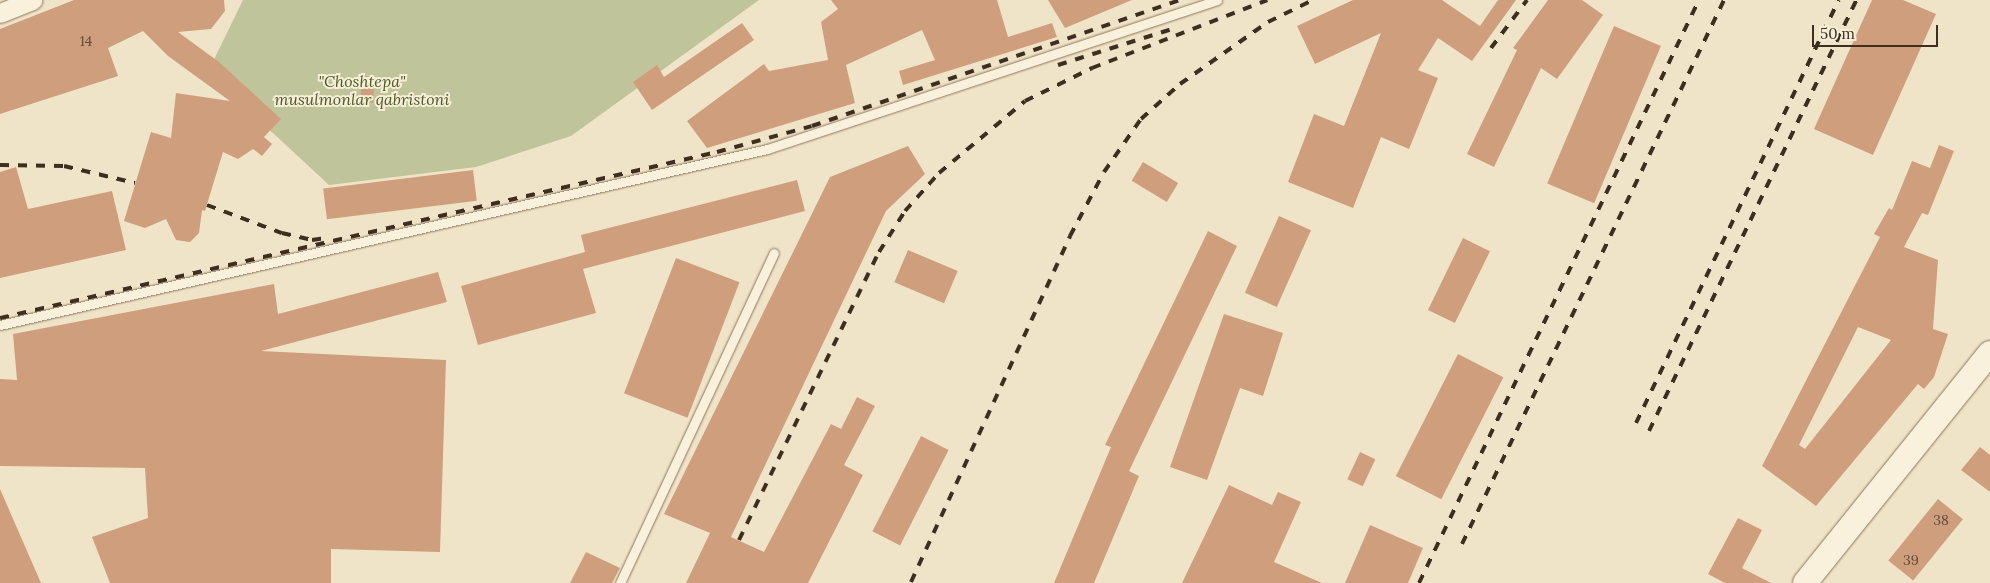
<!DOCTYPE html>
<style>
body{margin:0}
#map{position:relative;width:1990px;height:583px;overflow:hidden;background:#f0e4c8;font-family:Lora,serif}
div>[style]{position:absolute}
.cemetery>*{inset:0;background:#bfc49a}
.building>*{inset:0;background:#cf9f7d;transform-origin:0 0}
.roads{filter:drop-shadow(0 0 1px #8d765c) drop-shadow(0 0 1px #8d765c)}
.service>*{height:9px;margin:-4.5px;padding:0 4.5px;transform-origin:4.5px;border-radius:4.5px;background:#faf1dc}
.minor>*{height:19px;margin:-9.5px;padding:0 9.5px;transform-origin:9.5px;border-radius:9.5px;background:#faf1dc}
.tertiary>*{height:24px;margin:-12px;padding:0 12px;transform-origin:12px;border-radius:12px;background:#faf1dc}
.rail>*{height:4px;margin-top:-2px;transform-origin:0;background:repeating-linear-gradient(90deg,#3d2e20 0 9px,transparent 0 18px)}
span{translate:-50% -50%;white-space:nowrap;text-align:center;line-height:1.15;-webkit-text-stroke:4px #f7eed8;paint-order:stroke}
.number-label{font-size:14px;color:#624a37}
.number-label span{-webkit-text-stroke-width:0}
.park-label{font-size:16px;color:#4d5a26;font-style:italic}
.scale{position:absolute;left:1812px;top:25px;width:126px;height:22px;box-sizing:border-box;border:2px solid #3d2e20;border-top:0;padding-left:6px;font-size:15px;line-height:18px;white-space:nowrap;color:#3d2e20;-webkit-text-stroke:4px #f7eed8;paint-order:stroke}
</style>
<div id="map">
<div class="cemetery">
<i style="clip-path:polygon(243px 0,759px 0,571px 136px,476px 167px,329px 185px,273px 133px,204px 80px)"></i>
</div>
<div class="building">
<i style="clip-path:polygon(74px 0,224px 0,225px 11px,211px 29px,178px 32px,219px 62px,281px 119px,264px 137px,272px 144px,262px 156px,253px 149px,238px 159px,223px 152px,205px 211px,202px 210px,199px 233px,190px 242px,176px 240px,166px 219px,145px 228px,124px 221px,151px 132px,171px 138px,176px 93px,230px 101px,168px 56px,143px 31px,108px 48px,118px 76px,0 114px,0 29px)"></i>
<i style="clip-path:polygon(831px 0,997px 0,1008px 37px,1052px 23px,1057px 37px,903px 85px,899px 71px,935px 60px,922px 30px,846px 65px,855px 103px,707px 148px,687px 121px,764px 64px,769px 71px,828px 60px,821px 22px,838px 9px)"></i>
<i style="clip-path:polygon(1048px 0,1132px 0,1065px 28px)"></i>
<i style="clip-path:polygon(1353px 0,1442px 0,1480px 26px,1498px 0,1516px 0,1472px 61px,1438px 38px,1418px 70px,1438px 78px,1409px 149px,1381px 137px,1353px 208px,1288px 182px,1314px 114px,1344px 126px,1381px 33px,1315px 64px,1297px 26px)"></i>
<i style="clip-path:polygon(1548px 0,1582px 0,1603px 15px,1557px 79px,1541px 68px,1494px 167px,1467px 154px,1517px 50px,1513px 48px)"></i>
<i style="clip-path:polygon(1872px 0,1903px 0,1936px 14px,1873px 155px,1814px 129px)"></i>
<i style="clip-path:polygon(742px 23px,754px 40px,652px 110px,633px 82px,657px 65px,664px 77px)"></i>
<i style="left:1614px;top:26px;width:51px;height:171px;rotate:23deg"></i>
<i style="left:362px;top:76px;width:13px;height:26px;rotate:4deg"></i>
<i style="clip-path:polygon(evenodd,1939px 145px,1954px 151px,1928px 215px,1922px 213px,1904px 247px,1938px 260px,1933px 329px,1948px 334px,1934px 377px,1924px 389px,1918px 384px,1816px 506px,1762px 466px,1880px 237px,1874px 234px,1889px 208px,1892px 210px,1912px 161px,1930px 168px,1939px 145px,1858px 327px,1891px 340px,1805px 449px,1799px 445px,1858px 327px)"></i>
<i style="clip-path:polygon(908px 146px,925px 174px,886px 211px,731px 537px,764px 552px,831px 424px,841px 429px,857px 397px,875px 406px,844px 465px,863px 475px,808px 583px,686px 583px,710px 533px,664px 514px,830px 177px)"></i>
<i style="left:1143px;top:162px;width:41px;height:22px;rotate:31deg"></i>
<i style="clip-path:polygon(16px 167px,28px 209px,112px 191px,126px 250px,0 278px,0 172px)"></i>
<i style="left:473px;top:170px;width:31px;height:151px;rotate:83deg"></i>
<i style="clip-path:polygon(797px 180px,805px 211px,583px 269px,596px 313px,478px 345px,461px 286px,585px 252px,581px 235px)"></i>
<i style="left:1279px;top:216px;width:35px;height:84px;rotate:24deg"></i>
<i style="clip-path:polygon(1208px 231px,1237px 246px,1129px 471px,1139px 476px,1094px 583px,1054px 583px,1111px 447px,1105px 445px)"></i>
<i style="left:1463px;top:238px;width:30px;height:80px;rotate:26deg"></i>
<i style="left:908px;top:250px;width:54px;height:35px;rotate:23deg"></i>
<i style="left:676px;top:258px;width:68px;height:145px;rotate:21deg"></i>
<i style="clip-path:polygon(438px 272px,447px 302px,261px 351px,446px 360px,440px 552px,331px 549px,331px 583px,110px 583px,92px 537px,148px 518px,145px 468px,0 466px,0 379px,17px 380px,13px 334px,274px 284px,278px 314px)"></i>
<i style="clip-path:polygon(1224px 314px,1283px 333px,1263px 396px,1240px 388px,1207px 480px,1170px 467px)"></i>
<i style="left:1458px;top:354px;width:51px;height:137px;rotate:27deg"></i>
<i style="left:921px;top:436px;width:31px;height:107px;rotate:27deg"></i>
<i style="clip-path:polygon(1980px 447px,1990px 455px,1990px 492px,1961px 470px)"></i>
<i style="left:1360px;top:452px;width:17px;height:30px;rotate:25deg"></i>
<i style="clip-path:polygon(1229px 485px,1272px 505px,1278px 492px,1301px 502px,1274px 562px,1322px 583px,1182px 583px)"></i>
<i style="clip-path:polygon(0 489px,41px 583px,0 583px)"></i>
<i style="left:1938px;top:499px;width:32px;height:79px;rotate:39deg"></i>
<i style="clip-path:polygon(1738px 518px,1762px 530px,1742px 568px,1771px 583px,1725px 583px,1708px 574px)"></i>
<i style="clip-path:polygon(1370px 525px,1423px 548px,1408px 583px,1345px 583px)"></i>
<i style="clip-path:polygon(586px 552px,620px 568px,612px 583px,570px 583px)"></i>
</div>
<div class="roads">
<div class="service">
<i style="left:0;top:325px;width:787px;rotate:-12.92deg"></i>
<i style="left:767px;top:149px;width:474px;rotate:-18.3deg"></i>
<i style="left:620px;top:583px;width:364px;rotate:-65deg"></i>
</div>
<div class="minor">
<i style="left:0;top:13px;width:35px;rotate:-22deg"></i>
</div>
<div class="tertiary">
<i style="left:1805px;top:583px;width:295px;rotate:-51.2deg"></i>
</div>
</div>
<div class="rail">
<i style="left:1491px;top:48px;width:60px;rotate:-53.1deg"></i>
<i style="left:1058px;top:65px;width:123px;rotate:-17.5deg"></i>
<i style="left:0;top:165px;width:64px;rotate:0.9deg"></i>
<i style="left:64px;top:166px;width:73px;rotate:13.5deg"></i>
<i style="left:207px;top:205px;width:80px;rotate:20.5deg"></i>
<i style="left:282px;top:233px;width:31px;rotate:13deg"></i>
<i style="left:312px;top:240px;width:14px;rotate:-8deg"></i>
<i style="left:0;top:318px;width:736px;rotate:-13.04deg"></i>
<i style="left:717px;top:152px;width:98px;rotate:-15.3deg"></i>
<i style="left:812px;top:126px;width:390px;rotate:-18.9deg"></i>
<i style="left:1636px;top:423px;width:469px;rotate:-64.4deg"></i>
<i style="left:1649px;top:431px;width:478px;rotate:-64.3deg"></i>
<i style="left:739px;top:540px;width:320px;rotate:-64.1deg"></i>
<i style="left:879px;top:252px;width:49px;rotate:-57.6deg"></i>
<i style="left:905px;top:211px;width:51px;rotate:-48.2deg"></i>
<i style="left:939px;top:173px;width:112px;rotate:-39.9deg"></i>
<i style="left:1025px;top:101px;width:75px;rotate:-26.2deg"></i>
<i style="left:1092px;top:68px;width:188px;rotate:-21.2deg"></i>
<i style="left:1462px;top:544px;width:604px;rotate:-64.28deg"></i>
<i style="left:911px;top:582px;width:381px;rotate:-65.3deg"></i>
<i style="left:1070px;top:236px;width:72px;rotate:-62deg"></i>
<i style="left:1104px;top:172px;width:65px;rotate:-55.1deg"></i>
<i style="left:1141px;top:119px;width:52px;rotate:-41.9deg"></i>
<i style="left:1180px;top:84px;width:108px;rotate:-35.2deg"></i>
<i style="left:1268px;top:22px;width:50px;rotate:-26.1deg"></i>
<i style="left:1419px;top:583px;width:647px;rotate:-64.35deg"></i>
</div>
<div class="number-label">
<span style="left:86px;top:41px">14</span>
<span style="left:1941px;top:520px">38</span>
<span style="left:1911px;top:560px">39</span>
</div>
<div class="park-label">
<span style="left:362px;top:90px">"Choshtepa"<br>musulmonlar qabristoni</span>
</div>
<div class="scale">50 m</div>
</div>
